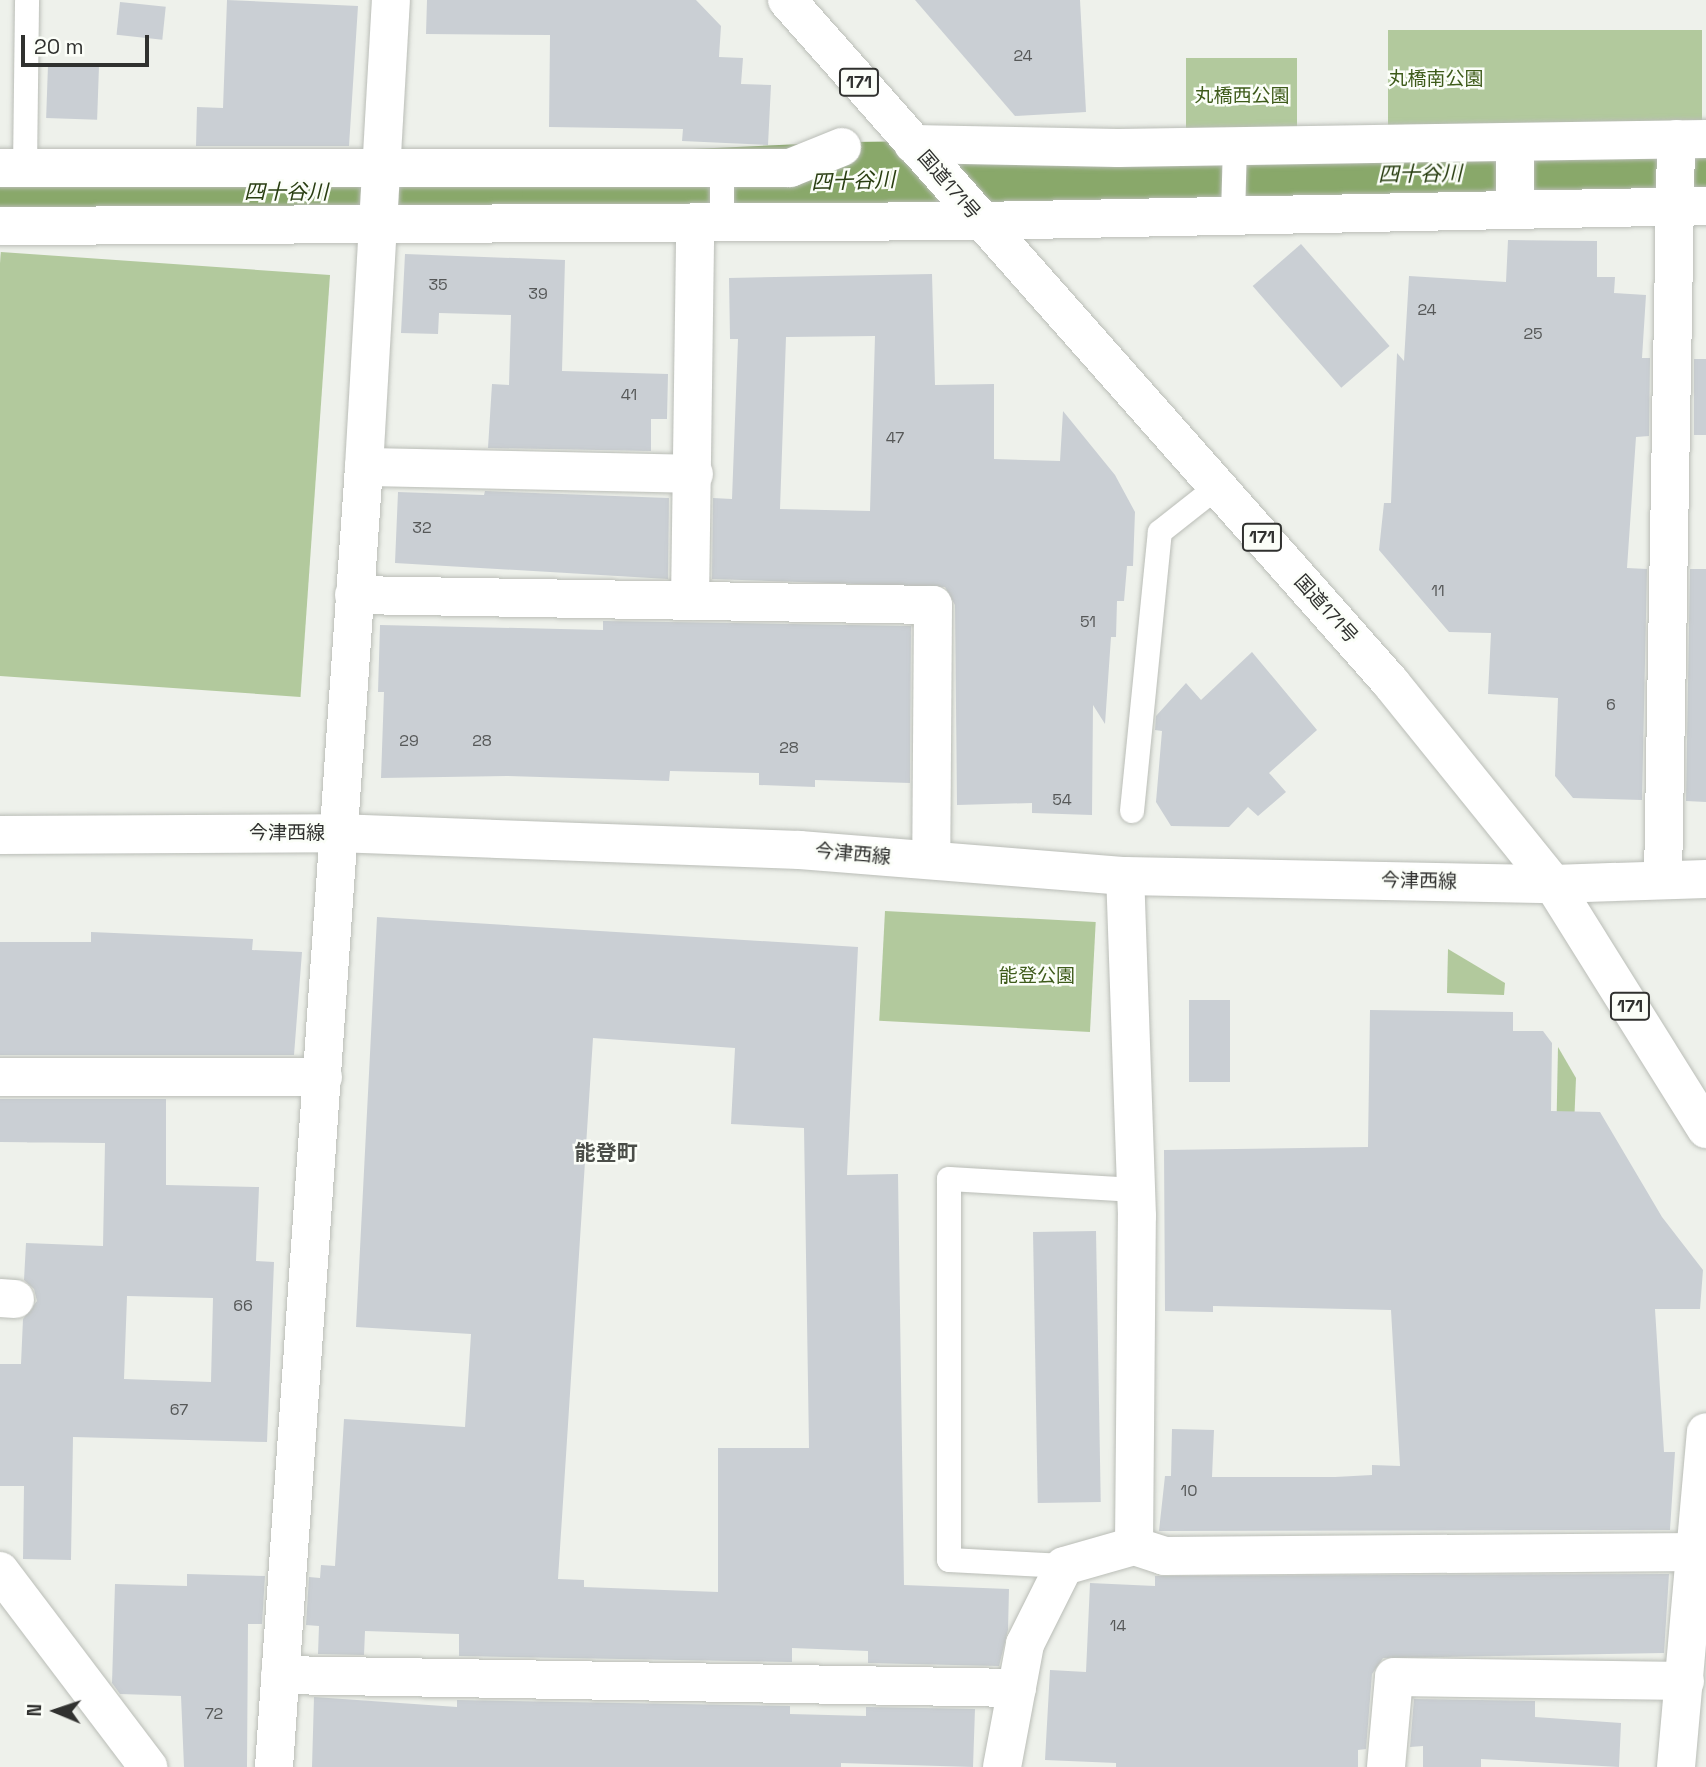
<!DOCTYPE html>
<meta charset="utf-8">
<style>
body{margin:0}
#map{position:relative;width:1706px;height:1767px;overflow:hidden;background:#eef1eb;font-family:"Space Grotesk","Noto Sans JP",sans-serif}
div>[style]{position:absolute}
.green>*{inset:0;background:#b2c99d;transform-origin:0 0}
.river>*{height:77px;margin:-38.5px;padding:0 38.5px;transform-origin:38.5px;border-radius:38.5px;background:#89a86a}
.building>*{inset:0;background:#cacfd4;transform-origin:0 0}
.roads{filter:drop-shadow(0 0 2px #babdb7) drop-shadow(0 0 2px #babdb7)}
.lane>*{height:24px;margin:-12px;padding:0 12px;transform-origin:12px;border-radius:12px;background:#fff}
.street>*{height:38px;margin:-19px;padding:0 19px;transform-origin:19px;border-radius:19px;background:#fff}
.secondary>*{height:38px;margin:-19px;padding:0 19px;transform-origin:19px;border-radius:19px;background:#fff}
.highway>*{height:38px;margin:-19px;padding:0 19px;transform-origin:19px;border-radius:19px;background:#fff}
span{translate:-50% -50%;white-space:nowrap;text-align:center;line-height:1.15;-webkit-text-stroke:5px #fbfef8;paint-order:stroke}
.number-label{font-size:16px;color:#565858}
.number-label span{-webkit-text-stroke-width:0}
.shield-label span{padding:2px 5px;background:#fbfef8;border:2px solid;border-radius:5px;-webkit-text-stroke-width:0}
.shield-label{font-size:18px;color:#30312f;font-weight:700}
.park-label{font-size:19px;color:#3e5b1a}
.street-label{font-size:19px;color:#30312f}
.water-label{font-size:21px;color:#293e11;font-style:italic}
.neighbourhood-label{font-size:21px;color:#4b4e49;font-weight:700}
.north{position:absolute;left:21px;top:1676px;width:70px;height:70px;-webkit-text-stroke:5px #fbfef8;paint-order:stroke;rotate:272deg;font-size:19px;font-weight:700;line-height:28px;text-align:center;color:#30312f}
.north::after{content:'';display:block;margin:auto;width:24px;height:32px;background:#30312f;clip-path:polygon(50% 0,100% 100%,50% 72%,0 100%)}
.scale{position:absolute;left:21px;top:35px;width:128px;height:32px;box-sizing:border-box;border:4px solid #30312f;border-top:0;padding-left:9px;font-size:21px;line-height:24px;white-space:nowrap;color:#30312f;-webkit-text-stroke:5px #fbfef8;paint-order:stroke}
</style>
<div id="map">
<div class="green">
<i style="left:1388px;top:30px;width:314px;height:100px"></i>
<i style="left:1297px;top:58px;width:74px;height:111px;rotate:90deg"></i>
<i style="left:330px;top:275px;width:423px;height:330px;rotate:94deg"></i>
<i style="left:885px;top:911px;width:211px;height:110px;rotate:3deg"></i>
<i style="clip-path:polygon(1448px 949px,1505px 983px,1504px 995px,1447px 993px)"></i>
<i style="clip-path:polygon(1558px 1047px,1576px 1078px,1571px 1198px,1555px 1198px)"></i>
</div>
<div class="river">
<i style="left:0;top:190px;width:560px;rotate:0.31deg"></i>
<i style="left:560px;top:193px;width:290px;rotate:-2.6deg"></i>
<i style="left:850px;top:180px;width:856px;rotate:-0.67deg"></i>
</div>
<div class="building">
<i style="clip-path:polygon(227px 0,358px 6px,349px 146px,196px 146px,197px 107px,223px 108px)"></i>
<i style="clip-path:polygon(427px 0,696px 0,721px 26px,719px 57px,743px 58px,741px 84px,771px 85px,768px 145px,682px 141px,683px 129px,549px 127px,550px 35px,426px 34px)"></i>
<i style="clip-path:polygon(915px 0,1080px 0,1086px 112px,1015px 116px)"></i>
<i style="left:120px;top:2px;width:46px;height:33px;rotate:6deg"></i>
<i style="left:48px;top:65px;width:51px;height:53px;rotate:2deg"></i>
<i style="clip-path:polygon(1508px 240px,1597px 241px,1597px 277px,1615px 277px,1614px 293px,1646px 295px,1642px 358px,1650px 358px,1649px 436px,1636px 437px,1627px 568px,1647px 569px,1642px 800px,1573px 798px,1555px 776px,1558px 698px,1488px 694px,1491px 633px,1449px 632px,1379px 550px,1384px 503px,1391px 503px,1397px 353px,1404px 361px,1409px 276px,1506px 282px)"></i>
<i style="left:1301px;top:244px;width:135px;height:64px;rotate:49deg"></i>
<i style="clip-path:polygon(405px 254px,565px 260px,562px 371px,668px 374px,667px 419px,651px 419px,651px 451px,488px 448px,492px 384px,509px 385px,511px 315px,439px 313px,438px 334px,401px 333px)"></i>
<i style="clip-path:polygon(evenodd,932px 274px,935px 385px,994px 384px,994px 459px,1060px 461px,1063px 411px,1115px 475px,1135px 512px,1133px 566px,1127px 566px,1124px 601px,1117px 601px,1116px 637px,1111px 637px,1105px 724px,1093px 705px,1092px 815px,1032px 813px,1032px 803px,957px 805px,955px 605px,945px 587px,712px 579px,713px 498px,732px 499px,738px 339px,730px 339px,729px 278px,932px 274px,875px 336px,870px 511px,780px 509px,786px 337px,875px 336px)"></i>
<i style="left:1694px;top:359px;width:12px;height:76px"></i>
<i style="clip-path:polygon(485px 491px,669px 498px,668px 579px,395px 563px,398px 492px,484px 495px)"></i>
<i style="clip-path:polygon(1690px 569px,1706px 569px,1706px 802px,1686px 801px)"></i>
<i style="clip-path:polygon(603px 621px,911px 626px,910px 783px,815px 780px,815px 787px,759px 785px,759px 773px,670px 771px,669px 781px,507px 776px,381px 778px,384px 692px,378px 692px,380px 625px,603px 630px)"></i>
<i style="clip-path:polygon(1252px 652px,1317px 730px,1269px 773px,1286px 792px,1258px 816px,1248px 807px,1229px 827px,1171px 826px,1156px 802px,1162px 731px,1155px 730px,1156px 716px,1186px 683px,1201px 700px)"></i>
<i style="clip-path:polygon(evenodd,377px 917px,858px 947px,847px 1175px,898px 1174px,904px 1585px,1009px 1589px,1008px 1630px,999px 1666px,868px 1663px,868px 1651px,792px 1648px,792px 1662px,459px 1656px,459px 1634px,365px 1631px,364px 1655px,318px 1654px,319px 1626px,306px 1625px,309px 1577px,320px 1578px,321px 1565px,335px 1566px,344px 1419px,465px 1427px,471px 1334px,356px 1327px,377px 917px,593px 1038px,735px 1048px,731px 1124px,804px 1128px,809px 1448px,718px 1448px,718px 1592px,584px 1587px,584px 1580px,558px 1579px,593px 1038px)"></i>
<i style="clip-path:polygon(91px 932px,253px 939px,252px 950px,302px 952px,294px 1055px,0 1055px,0 942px,91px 942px)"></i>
<i style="left:1189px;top:1000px;width:41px;height:82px"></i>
<i style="clip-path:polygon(1370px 1010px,1513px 1012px,1513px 1031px,1543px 1031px,1552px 1043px,1551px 1111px,1600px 1112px,1662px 1217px,1703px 1270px,1700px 1309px,1655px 1309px,1664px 1452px,1675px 1452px,1670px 1530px,1159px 1531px,1165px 1476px,1171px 1476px,1172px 1429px,1214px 1430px,1212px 1477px,1335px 1477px,1372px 1475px,1372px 1465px,1400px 1466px,1391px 1310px,1213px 1306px,1213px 1312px,1165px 1311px,1164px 1150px,1368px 1147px)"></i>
<i style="clip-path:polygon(evenodd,0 1099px,166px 1099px,166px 1185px,259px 1187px,256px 1261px,274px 1262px,267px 1442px,73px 1437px,71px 1560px,23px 1559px,24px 1486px,0 1486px,0 1364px,21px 1364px,23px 1319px,37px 1301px,34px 1289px,24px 1280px,26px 1243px,103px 1246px,105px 1143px,0 1142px,0 1099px,127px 1296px,213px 1298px,211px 1382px,124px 1379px,127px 1296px)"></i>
<i style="left:1096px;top:1231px;width:271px;height:63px;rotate:89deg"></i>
<i style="clip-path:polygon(187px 1574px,265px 1576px,262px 1624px,248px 1624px,247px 1767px,184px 1767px,181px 1696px,120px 1694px,112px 1683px,115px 1584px,187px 1586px)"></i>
<i style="clip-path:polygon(1669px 1574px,1664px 1653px,1383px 1658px,1372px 1674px,1366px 1749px,1358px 1750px,1358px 1767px,1116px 1767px,1116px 1763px,1045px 1760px,1050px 1670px,1086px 1672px,1090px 1583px,1155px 1586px,1155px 1576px)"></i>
<i style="clip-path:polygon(314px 1697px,457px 1707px,457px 1700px,790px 1706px,790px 1714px,866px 1716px,866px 1707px,975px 1709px,973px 1767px,841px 1763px,841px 1767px,312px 1767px)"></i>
<i style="clip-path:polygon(1414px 1699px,1535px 1701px,1535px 1717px,1621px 1723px,1619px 1767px,1481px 1759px,1481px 1767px,1423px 1767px,1423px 1746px,1410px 1747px)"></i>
</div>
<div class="roads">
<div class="lane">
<i style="left:722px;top:167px;width:55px;rotate:90deg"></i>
<i style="left:25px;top:168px;width:168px;rotate:-89.3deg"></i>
<i style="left:1233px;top:216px;width:70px;rotate:-88.4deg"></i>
<i style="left:1132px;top:811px;width:280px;rotate:-84.3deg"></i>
<i style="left:1160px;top:532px;width:73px;rotate:-38.3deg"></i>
<i style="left:1064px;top:1566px;width:115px;rotate:-177deg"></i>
<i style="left:949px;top:1560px;width:381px;rotate:-90deg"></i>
<i style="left:949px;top:1179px;width:187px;rotate:3.4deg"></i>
</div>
<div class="street">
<i style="left:913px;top:144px;width:205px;rotate:1.1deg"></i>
<i style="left:1118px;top:148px;width:588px;rotate:-0.88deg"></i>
<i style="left:0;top:168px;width:790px"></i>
<i style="left:790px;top:168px;width:56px;rotate:-22deg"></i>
<i style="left:1515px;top:210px;width:68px;rotate:-90deg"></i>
<i style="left:981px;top:221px;width:725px;rotate:-1.19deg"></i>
<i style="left:364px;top:467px;width:330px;rotate:1.2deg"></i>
<i style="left:354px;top:595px;width:579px;rotate:0.99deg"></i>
<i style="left:933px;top:605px;width:255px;rotate:90.4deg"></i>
<i style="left:690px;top:601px;width:379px;rotate:-89.2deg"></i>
<i style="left:1663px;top:879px;width:740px;rotate:-88.99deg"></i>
<i style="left:0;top:1077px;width:323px"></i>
<i style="left:0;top:1298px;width:15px;rotate:4deg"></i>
<i style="left:1134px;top:1546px;width:32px;rotate:18deg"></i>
<i style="left:1164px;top:1556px;width:532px;rotate:-0.43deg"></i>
<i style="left:0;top:1571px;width:246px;rotate:52.9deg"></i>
<i style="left:280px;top:1675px;width:737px;rotate:1.01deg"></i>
<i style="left:274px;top:1767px;width:1303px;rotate:-86.04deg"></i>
<i style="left:364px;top:467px;width:468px;rotate:-86.7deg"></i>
<i style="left:1002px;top:1767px;width:125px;rotate:-79.4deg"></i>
<i style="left:1025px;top:1644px;width:87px;rotate:-63.4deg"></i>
<i style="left:1064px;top:1566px;width:73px;rotate:-15.9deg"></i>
<i style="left:1134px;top:1546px;width:330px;rotate:-89.5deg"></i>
<i style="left:1137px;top:1216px;width:340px;rotate:-92deg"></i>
<i style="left:1386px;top:1767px;width:90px;rotate:-84.9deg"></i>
<i style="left:1394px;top:1677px;width:291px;rotate:0.8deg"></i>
<i style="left:1676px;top:1767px;width:336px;rotate:-84.9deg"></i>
</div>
<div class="secondary">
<i style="left:0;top:226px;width:981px;rotate:-0.29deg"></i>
<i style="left:0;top:835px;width:336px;rotate:-0.3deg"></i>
<i style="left:336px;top:833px;width:464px;rotate:2.1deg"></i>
<i style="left:800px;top:850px;width:326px;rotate:4.6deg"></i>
<i style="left:1125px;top:876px;width:428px;rotate:1.1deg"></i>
<i style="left:1553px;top:884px;width:153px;rotate:-1.9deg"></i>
</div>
<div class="highway">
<i style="left:787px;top:0;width:912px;rotate:48.51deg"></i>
<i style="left:1391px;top:683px;width:258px;rotate:51.1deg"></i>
<i style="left:1553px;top:884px;width:289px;rotate:58deg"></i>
</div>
</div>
<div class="number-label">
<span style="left:1023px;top:56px">24</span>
<span style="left:438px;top:285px">35</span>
<span style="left:538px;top:294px">39</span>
<span style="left:1427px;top:310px">24</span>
<span style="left:1533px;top:334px">25</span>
<span style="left:629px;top:395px">41</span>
<span style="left:895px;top:438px">47</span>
<span style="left:422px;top:528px">32</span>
<span style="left:1438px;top:591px">11</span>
<span style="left:1088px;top:622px">51</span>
<span style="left:1611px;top:705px">6</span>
<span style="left:409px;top:741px">29</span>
<span style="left:482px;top:741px">28</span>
<span style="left:789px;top:748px">28</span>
<span style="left:1062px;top:800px">54</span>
<span style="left:243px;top:1306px">66</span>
<span style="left:179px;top:1410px">67</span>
<span style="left:1189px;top:1491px">10</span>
<span style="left:1118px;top:1626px">14</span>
<span style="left:214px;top:1714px">72</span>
</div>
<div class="shield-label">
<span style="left:859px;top:82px">171</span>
<span style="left:1262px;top:537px">171</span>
<span style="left:1630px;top:1006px">171</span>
</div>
<div class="park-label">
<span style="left:1436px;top:79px">丸橋南公園</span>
<span style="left:1242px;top:96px">丸橋西公園</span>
<span style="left:1037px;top:976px">能登公園</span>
</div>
<div class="street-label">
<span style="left:949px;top:185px;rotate:49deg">国道171号</span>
<span style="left:1326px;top:609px;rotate:48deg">国道171号</span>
<span style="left:287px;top:833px">今津西線</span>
<span style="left:853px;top:854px;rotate:5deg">今津西線</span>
<span style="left:1419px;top:881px;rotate:1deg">今津西線</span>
</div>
<div class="water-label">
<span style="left:1420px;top:174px;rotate:-1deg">四十谷川</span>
<span style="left:853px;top:181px;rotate:-2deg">四十谷川</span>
<span style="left:286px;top:192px">四十谷川</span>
</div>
<div class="neighbourhood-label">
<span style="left:606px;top:1153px">能登町</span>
</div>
<div class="north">N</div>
<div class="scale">20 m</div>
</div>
